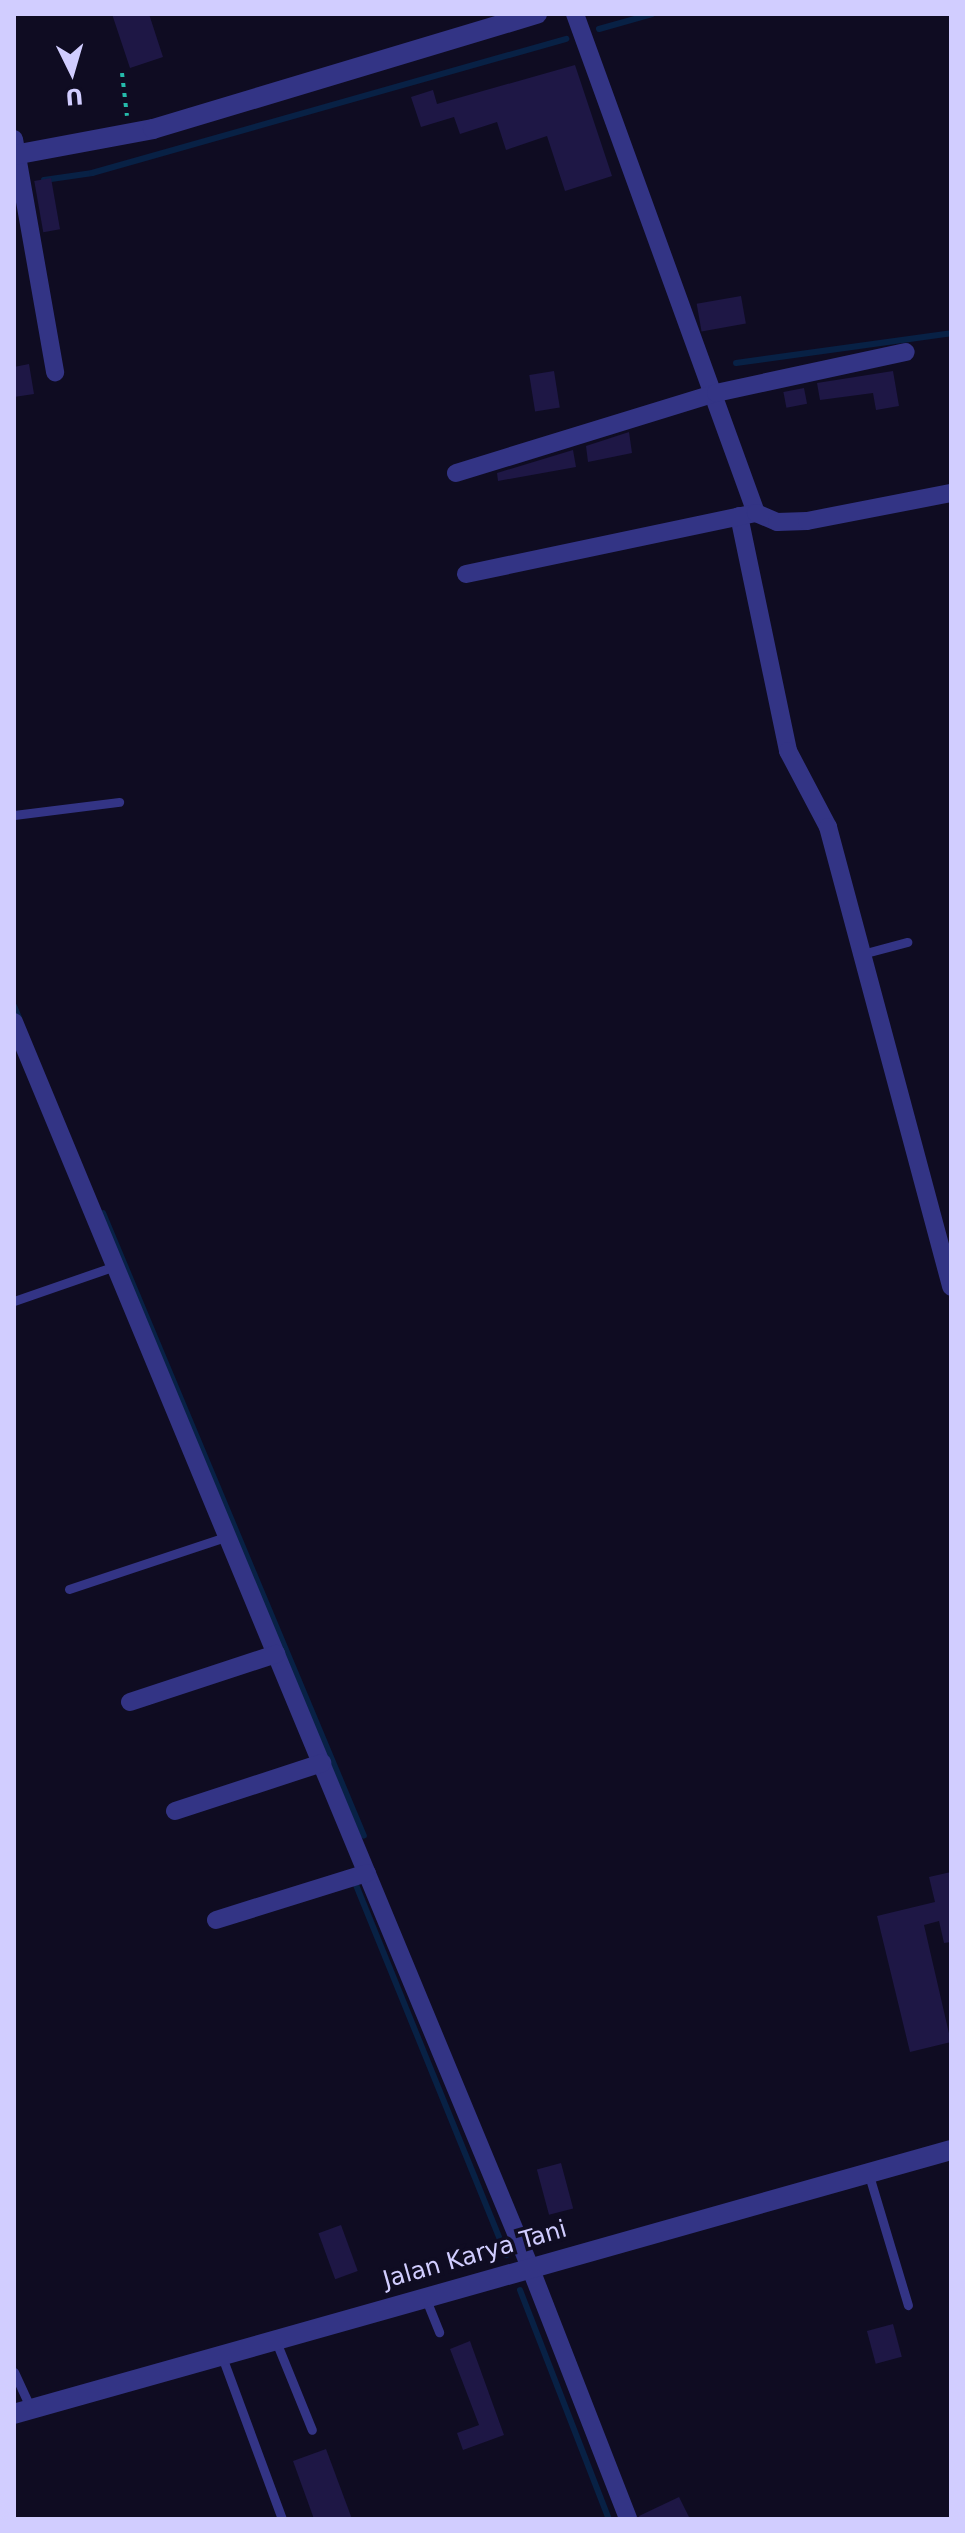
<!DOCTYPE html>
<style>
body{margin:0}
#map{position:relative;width:965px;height:2533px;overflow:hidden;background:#0f0c22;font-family:"DejaVu Sans",sans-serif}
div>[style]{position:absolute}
.stream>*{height:6px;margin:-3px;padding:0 3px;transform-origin:3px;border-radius:3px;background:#082145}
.building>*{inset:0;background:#1e1745;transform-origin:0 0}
.path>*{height:4px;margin-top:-2px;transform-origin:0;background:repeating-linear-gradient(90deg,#25bbab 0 4px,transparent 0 10px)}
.service>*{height:9px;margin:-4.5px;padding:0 4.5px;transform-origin:4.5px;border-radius:4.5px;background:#333485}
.minor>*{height:18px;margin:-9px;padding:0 9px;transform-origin:9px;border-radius:9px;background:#333485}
.tertiary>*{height:20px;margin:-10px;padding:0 10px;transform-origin:10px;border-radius:10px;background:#333485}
span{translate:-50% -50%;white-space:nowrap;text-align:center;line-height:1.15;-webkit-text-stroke:7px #0f0c22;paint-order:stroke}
.street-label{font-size:24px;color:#d1cdff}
.frame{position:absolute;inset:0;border:16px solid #d1cdff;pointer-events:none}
.north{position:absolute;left:32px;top:32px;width:80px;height:80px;-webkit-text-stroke:6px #0f0c22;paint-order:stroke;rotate:175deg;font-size:22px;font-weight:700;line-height:32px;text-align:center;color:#d1cdff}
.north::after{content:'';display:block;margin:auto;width:28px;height:36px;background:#d1cdff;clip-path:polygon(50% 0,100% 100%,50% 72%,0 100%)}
</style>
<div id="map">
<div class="stream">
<i style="left:599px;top:29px;width:55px;rotate:-15.8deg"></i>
<i style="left:44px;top:180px;width:49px;rotate:-8.3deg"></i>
<i style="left:92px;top:173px;width:493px;rotate:-15.8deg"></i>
<i style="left:736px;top:363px;width:217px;rotate:-7.9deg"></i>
<i style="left:14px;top:1006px;width:13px;rotate:67deg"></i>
<i style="left:103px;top:1213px;width:675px;rotate:67.27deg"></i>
<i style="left:354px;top:1880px;width:405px;rotate:67.9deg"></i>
<i style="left:520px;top:2290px;width:246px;rotate:68.8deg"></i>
</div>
<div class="building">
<i style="clip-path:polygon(112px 14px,149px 14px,163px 57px,130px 68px)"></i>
<i style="clip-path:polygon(575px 65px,612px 176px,565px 191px,547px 136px,506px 150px,497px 122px,460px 134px,454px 117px,421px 127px,411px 97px,433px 90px,437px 104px)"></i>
<i style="left:51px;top:178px;width:52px;height:17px;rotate:80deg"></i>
<i style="left:741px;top:296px;width:28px;height:45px;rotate:80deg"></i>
<i style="clip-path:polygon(29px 364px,34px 394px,14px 397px,14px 367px)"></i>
<i style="left:554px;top:371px;width:37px;height:25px;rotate:81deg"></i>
<i style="clip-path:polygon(893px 371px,899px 406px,876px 410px,873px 393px,820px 400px,817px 383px)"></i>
<i style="left:804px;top:388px;width:16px;height:21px;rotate:79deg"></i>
<i style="clip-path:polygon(629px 432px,632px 453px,588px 462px,586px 446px)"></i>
<i style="clip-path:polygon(573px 450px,576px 467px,498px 481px,497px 473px)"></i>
<i style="clip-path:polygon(951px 1872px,951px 1942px,944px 1943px,939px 1921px,924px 1925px,951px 2042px,910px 2052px,877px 1916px,935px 1902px,929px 1877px)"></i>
<i style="left:561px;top:2163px;width:47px;height:25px;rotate:75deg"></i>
<i style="left:341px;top:2225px;width:49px;height:24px;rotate:70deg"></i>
<i style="left:893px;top:2324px;width:34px;height:27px;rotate:75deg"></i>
<i style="clip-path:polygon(470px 2341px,504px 2435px,463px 2450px,457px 2433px,479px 2425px,450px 2349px)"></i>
<i style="clip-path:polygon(326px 2449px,352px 2519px,314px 2519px,293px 2461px)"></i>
<i style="clip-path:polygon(679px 2497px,690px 2519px,640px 2519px,639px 2516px)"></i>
</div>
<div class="path">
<i style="left:122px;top:73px;width:43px;rotate:83.4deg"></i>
</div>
<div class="service">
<i style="left:14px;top:815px;width:106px;rotate:-7.1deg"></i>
<i style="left:862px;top:954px;width:47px;rotate:-14.9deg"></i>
<i style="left:14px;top:1301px;width:104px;rotate:-19.1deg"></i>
<i style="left:69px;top:1589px;width:164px;rotate:-18.4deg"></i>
<i style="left:868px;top:2172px;width:139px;rotate:73.3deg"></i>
<i style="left:425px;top:2297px;width:38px;rotate:68deg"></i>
<i style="left:275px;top:2339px;width:98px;rotate:67.9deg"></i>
<i style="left:221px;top:2354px;width:176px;rotate:69.7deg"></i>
<i style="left:14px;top:2372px;width:41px;rotate:65.3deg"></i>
</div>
<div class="minor">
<i style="left:575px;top:14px;width:531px;rotate:70.06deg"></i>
<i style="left:14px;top:139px;width:237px;rotate:80deg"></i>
<i style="left:456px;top:473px;width:272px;rotate:-17.1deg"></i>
<i style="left:716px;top:393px;width:194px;rotate:-12.2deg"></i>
<i style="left:739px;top:516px;width:240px;rotate:78.2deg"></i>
<i style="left:788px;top:751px;width:86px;rotate:62.2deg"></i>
<i style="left:828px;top:827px;width:476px;rotate:75deg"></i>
<i style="left:466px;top:574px;width:296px;rotate:-11.9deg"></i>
<i style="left:756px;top:513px;width:23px;rotate:23deg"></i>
<i style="left:777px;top:522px;width:30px;rotate:-2deg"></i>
<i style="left:807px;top:521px;width:147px;rotate:-11deg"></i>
<i style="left:14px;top:1022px;width:1348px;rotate:67.49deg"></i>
<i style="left:530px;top:2267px;width:270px;rotate:68.7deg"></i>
<i style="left:130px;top:1702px;width:154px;rotate:-18.2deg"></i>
<i style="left:175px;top:1811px;width:155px;rotate:-18.1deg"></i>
<i style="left:216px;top:1920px;width:158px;rotate:-17.3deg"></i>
</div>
<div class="tertiary">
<i style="left:14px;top:155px;width:141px;rotate:-10.6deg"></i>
<i style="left:153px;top:129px;width:401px;rotate:-16.7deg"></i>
<i style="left:14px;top:2414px;width:973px;rotate:-15.74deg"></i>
</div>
<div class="street-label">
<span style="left:475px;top:2255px;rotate:-16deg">Jalan Karya Tani</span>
</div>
<div class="frame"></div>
<div class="north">U</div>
</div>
